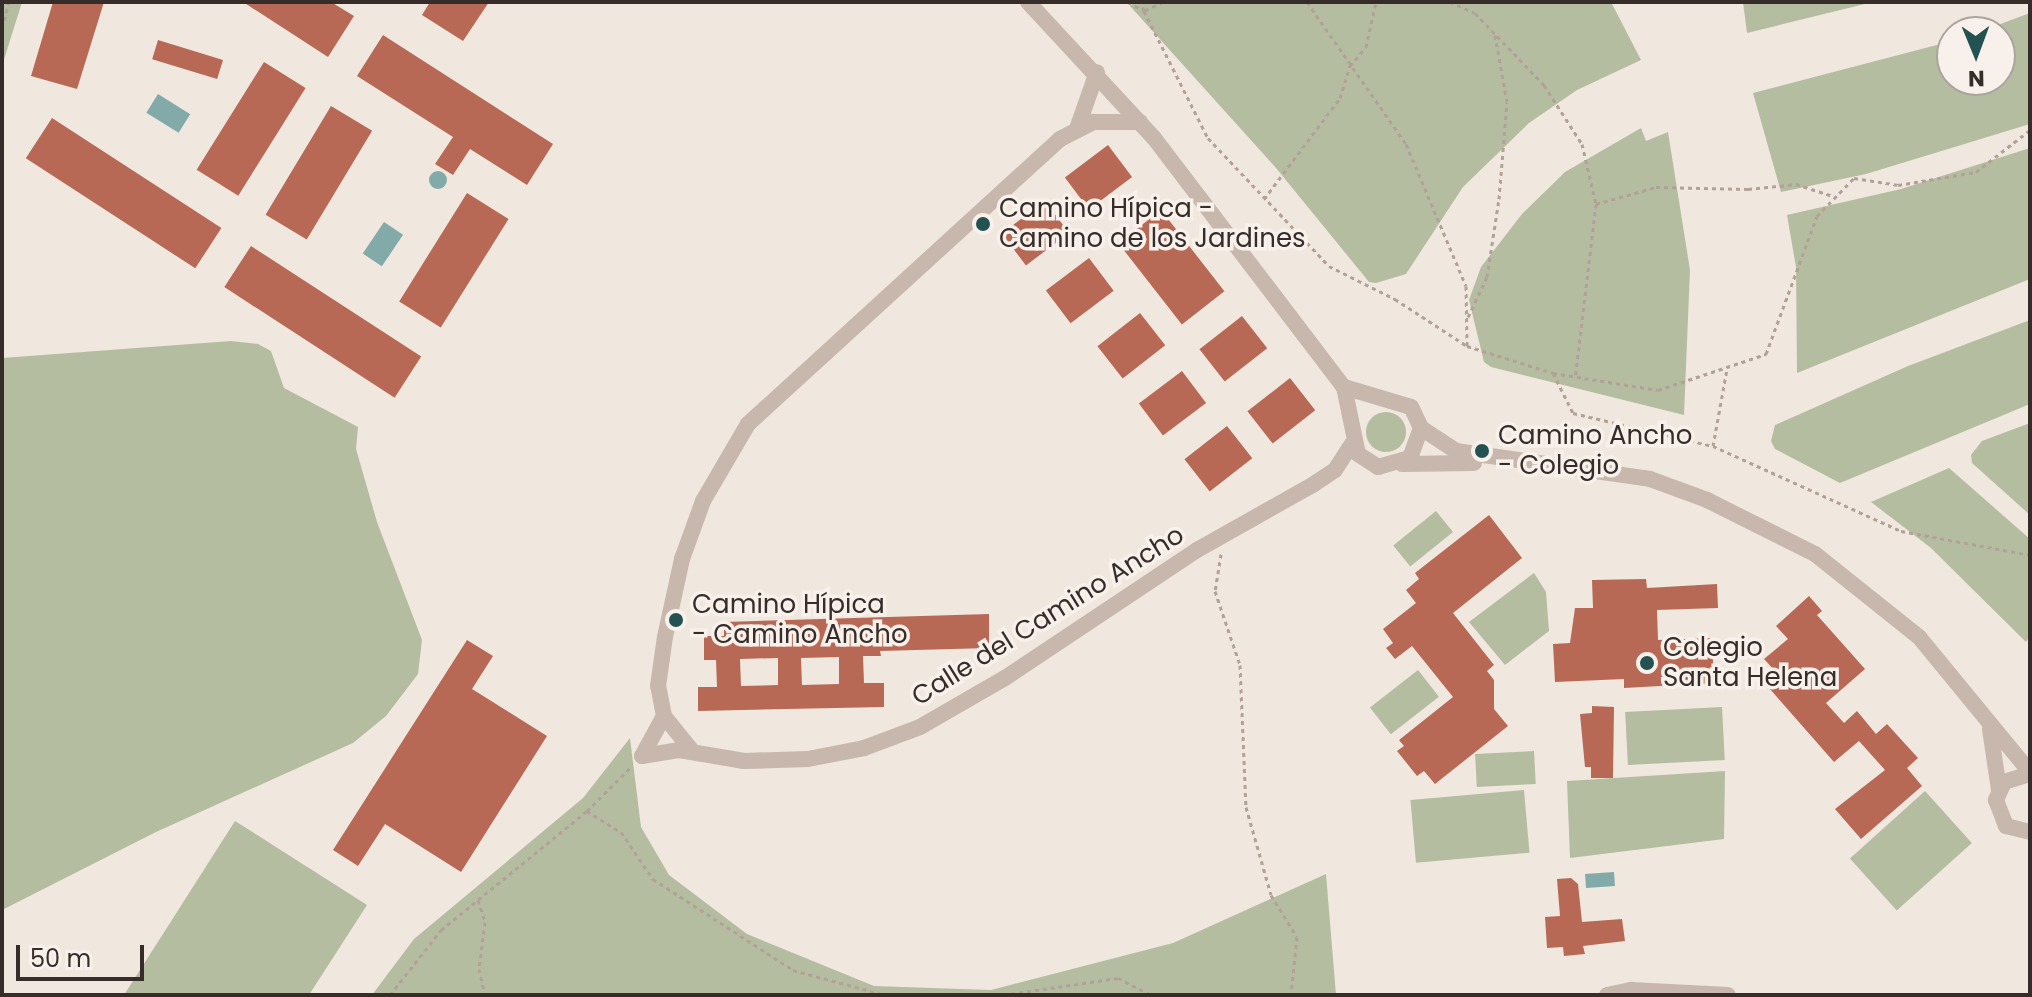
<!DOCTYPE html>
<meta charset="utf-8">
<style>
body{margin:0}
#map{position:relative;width:2032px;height:997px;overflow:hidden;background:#f0e7df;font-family:Poppins,sans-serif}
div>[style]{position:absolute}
.green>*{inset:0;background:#b5bda1;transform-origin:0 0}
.round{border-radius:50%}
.water>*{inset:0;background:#81aaa9;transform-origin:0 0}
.building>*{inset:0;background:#b86955;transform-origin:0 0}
.path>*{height:3px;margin-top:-1.5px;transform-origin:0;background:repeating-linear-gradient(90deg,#b2a197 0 4px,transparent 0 8px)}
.street>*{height:16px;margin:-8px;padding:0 8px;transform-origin:8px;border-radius:8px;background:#c7b7ac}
.dots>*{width:22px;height:22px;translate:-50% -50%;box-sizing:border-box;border:4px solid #f8f1eb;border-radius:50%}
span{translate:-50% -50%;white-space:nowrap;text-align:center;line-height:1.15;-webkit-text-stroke:7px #f8f1eb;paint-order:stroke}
.poi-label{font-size:26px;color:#362d2a}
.left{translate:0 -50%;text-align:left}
.street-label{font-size:26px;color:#362d2a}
.frame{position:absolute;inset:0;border:4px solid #362d2a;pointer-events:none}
.north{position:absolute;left:1936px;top:16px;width:80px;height:80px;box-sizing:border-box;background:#f8f1eb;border:2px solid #aaa39e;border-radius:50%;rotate:179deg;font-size:22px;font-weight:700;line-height:32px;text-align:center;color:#362d2a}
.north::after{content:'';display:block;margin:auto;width:28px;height:36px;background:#245253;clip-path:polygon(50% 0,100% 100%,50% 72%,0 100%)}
.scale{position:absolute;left:16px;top:945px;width:128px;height:36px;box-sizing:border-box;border:4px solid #362d2a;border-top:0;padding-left:10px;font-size:24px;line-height:28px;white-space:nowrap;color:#362d2a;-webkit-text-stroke:6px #f8f1eb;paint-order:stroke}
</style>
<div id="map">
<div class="green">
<i style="clip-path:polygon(2px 2px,22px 2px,2px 66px)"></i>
<i style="clip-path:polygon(1134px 2px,1611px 2px,1641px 60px,1577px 90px,1529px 123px,1463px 187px,1406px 274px,1376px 283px,1369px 282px,1276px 168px,1130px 6px)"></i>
<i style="clip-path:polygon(1743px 2px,1873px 2px,1747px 33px)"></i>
<i style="clip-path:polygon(2030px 13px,2030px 124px,1866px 174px,1781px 192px,1753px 93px,1952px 41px,1952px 80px,2000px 80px,2000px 32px,1979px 32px)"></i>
<i style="clip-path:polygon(1641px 128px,1646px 141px,1668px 132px,1690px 270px,1684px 415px,1491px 367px,1484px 362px,1469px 300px,1481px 267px,1522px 214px,1565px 172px)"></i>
<i style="clip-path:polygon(2030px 148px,2030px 279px,1797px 373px,1796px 267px,1787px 215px,1901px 189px)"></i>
<i style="clip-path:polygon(2030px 320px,2030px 404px,1840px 483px,1775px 449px,1771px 441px,1775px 425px,1908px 366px)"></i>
<i style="clip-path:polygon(231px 341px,258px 344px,271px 351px,284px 388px,358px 427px,356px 449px,377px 522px,422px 640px,418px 674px,386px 716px,353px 743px,156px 832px,2px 910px,2px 358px)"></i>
<i class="round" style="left:1366px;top:412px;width:40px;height:40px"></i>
<i style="clip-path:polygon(2030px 423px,2030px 515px,1972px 463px,1971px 455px,1982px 441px)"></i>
<i style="clip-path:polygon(1949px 468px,2030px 539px,2030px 636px,2026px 642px,1931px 548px,1871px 502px)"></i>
<i style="left:1436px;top:511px;width:27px;height:55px;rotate:51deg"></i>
<i style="clip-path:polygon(1534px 573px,1546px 592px,1549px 631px,1505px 665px,1469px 622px)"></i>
<i style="left:1418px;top:670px;width:34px;height:61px;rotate:52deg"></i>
<i style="left:1722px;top:707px;width:53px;height:97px;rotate:87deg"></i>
<i style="clip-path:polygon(630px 738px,641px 827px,669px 875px,747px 934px,874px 986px,991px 990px,1173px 943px,1326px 874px,1336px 995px,372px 995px,414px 939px,583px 798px)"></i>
<i style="left:1534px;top:751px;width:33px;height:59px;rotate:87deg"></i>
<i style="clip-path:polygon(1725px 771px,1724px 839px,1570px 858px,1567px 781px)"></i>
<i style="left:1524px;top:790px;width:63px;height:114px;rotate:85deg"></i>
<i style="left:1925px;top:791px;width:70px;height:101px;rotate:48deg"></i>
<i style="clip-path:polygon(235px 821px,367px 905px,309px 995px,124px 995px)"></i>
</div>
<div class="water">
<i style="left:158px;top:94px;width:38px;height:22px;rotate:32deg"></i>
<i class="round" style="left:429px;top:171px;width:18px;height:18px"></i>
<i style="left:384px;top:222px;width:23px;height:38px;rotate:34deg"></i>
<i style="left:1614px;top:872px;width:14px;height:29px;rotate:86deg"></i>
</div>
<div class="building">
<i style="clip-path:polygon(53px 2px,104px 2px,77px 89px,31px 76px)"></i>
<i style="clip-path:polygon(243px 2px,331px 2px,354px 16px,328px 57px)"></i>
<i style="clip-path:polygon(430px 2px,489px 2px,463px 41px,422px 15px)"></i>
<i style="clip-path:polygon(383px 35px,553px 144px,527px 185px,470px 149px,453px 175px,435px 164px,453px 137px,357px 76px)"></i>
<i style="left:158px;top:40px;width:68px;height:20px;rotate:17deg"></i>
<i style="left:264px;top:62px;width:49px;height:127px;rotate:32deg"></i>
<i style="left:331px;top:106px;width:48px;height:127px;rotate:31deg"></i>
<i style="left:52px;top:118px;width:202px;height:48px;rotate:33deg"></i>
<i style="left:1108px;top:145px;width:40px;height:54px;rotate:53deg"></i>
<i style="left:467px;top:193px;width:49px;height:128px;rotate:32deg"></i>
<i style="left:1045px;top:201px;width:40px;height:54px;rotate:53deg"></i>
<i style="left:1161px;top:210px;width:103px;height:54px;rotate:52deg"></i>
<i style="left:251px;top:246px;width:203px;height:49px;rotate:33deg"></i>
<i style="left:1089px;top:258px;width:41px;height:54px;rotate:53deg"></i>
<i style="left:1140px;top:313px;width:41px;height:54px;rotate:52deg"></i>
<i style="left:1242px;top:316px;width:41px;height:54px;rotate:52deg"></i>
<i style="left:1182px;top:371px;width:40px;height:54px;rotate:53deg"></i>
<i style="left:1290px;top:378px;width:41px;height:54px;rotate:52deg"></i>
<i style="left:1227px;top:426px;width:41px;height:54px;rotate:52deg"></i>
<i style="clip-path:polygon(1489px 515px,1522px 558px,1453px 613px,1494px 665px,1487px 671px,1494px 680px,1494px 709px,1508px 726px,1435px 784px,1424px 771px,1417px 776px,1397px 751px,1404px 746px,1399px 740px,1453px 697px,1412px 646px,1395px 659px,1386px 648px,1393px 643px,1383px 629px,1416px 603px,1406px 590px,1419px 579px,1415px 573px)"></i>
<i style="clip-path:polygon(1646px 579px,1647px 588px,1717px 584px,1718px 608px,1657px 610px,1658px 640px,1712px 638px,1714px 683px,1624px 688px,1624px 679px,1555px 682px,1553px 644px,1570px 643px,1575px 608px,1593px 608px,1592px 580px)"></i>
<i style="clip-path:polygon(1809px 596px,1822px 611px,1817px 615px,1865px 669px,1826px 703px,1844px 723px,1857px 711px,1876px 734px,1887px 724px,1918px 758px,1907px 768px,1922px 786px,1861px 839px,1835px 809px,1885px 770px,1859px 741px,1834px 762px,1762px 680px,1774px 670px,1764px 659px,1788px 639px,1776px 626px)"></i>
<i style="clip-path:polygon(evenodd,989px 614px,989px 648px,880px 651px,881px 656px,863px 656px,864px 683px,884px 683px,884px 707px,698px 711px,698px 687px,717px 687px,716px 660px,704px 660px,704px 636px,724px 636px,724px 622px,989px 614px,839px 657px,839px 684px,802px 685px,801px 658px,839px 657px,989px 614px,778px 658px,778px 685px,741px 686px,740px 659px,778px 658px)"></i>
<i style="clip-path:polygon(467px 640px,493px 656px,472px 689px,547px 736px,461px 872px,385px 824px,358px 866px,333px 850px)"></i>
<i style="clip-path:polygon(1592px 706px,1614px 707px,1613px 778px,1591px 778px,1591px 767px,1585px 767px,1580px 714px,1592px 713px)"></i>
<i style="clip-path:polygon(1571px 878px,1578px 884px,1582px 922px,1622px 919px,1625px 941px,1583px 946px,1585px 954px,1564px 956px,1563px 947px,1547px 948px,1545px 917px,1560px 916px,1557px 879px)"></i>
</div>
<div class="path">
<i style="left:1128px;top:2px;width:18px;rotate:29deg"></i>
<i style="left:1144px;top:11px;width:9px;rotate:-108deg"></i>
<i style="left:1163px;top:2px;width:21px;rotate:155deg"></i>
<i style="left:1144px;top:11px;width:142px;rotate:63.3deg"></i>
<i style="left:1208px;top:138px;width:176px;rotate:46.6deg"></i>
<i style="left:1329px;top:266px;width:74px;rotate:26.6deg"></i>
<i style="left:1395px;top:299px;width:86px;rotate:33.1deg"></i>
<i style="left:1467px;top:346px;width:90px;rotate:17.4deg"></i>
<i style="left:1553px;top:373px;width:45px;rotate:63.4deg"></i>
<i style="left:1573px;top:413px;width:144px;rotate:13.3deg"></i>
<i style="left:1713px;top:446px;width:206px;rotate:24.3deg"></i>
<i style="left:1901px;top:531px;width:131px;rotate:10.5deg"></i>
<i style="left:1307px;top:2px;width:173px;rotate:55.1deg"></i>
<i style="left:1406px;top:144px;width:154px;rotate:67.1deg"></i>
<i style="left:1466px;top:286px;width:60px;rotate:89deg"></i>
<i style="left:1450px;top:2px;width:27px;rotate:24deg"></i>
<i style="left:1475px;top:13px;width:100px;rotate:46.2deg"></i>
<i style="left:1544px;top:85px;width:70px;rotate:57.2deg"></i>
<i style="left:1582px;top:144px;width:62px;rotate:76.9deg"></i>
<i style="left:1596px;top:204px;width:176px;rotate:96.8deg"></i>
<i style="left:2px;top:28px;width:27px;rotate:-75deg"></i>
<i style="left:1264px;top:199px;width:126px;rotate:-53deg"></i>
<i style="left:1340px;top:98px;width:34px;rotate:-73deg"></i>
<i style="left:1350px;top:66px;width:25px;rotate:-50deg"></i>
<i style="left:1366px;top:47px;width:46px;rotate:-77.5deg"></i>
<i style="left:1596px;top:204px;width:62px;rotate:-15.8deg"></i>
<i style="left:1656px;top:187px;width:92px;rotate:1.2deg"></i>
<i style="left:1748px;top:189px;width:48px;rotate:-5.9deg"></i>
<i style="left:1796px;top:184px;width:38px;rotate:18deg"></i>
<i style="left:1468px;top:317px;width:44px;rotate:-64.6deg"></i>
<i style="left:1487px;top:277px;width:79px;rotate:-81.3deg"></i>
<i style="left:1499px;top:199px;width:97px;rotate:-85.3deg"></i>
<i style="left:1507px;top:102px;width:68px;rotate:-100.2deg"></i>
<i style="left:1553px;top:373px;width:106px;rotate:9.2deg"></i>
<i style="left:1658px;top:390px;width:114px;rotate:-18.4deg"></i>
<i style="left:1766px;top:354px;width:147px;rotate:-69.7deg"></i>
<i style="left:1817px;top:216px;width:53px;rotate:-45.8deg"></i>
<i style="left:1854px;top:178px;width:45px;rotate:9deg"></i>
<i style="left:1898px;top:185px;width:79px;rotate:-9.5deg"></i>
<i style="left:1976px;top:172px;width:68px;rotate:-37.9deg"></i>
<i style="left:1713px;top:446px;width:78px;rotate:-79.7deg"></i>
<i style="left:1221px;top:554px;width:37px;rotate:99deg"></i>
<i style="left:1215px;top:591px;width:78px;rotate:71.3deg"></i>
<i style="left:1240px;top:665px;width:142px;rotate:87.6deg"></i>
<i style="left:1246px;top:807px;width:91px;rotate:74.1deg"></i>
<i style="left:1271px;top:895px;width:49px;rotate:58.2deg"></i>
<i style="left:1297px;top:937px;width:58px;rotate:95.9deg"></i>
<i style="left:587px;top:811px;width:40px;rotate:32deg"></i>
<i style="left:621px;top:832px;width:57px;rotate:55.8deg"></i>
<i style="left:653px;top:879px;width:167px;rotate:33deg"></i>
<i style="left:793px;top:970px;width:95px;rotate:15.2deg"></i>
<i style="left:478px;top:900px;width:23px;rotate:72deg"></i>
<i style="left:485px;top:922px;width:47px;rotate:97.3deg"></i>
<i style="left:479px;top:969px;width:27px;rotate:77deg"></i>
<i style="left:390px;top:995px;width:83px;rotate:-51.9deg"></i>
<i style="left:441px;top:930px;width:188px;rotate:-39.2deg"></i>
<i style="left:587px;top:811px;width:62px;rotate:-45deg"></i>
<i style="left:1003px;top:995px;width:116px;rotate:-8.4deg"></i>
<i style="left:1118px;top:978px;width:37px;rotate:27deg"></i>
</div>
<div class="street">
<i style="left:1028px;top:2px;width:185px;rotate:47.2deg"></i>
<i style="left:1154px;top:138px;width:313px;rotate:52.7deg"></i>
<i style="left:1344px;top:387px;width:68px;rotate:78.2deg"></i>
<i style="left:1358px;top:454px;width:24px;rotate:33deg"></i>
<i style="left:1378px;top:467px;width:33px;rotate:-16deg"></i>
<i style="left:1410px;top:458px;width:32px;rotate:-70deg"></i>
<i style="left:1421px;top:428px;width:23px;rotate:-115deg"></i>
<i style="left:1411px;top:407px;width:70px;rotate:-163.4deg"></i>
<i style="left:1078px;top:126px;width:57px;rotate:-70.6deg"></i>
<i style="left:1421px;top:428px;width:42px;rotate:33.3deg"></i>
<i style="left:1456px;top:451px;width:196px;rotate:8.2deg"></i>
<i style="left:1650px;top:479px;width:61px;rotate:20.2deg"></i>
<i style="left:1707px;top:500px;width:121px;rotate:26.6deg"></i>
<i style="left:1815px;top:554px;width:133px;rotate:38.6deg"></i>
<i style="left:1919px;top:637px;width:175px;rotate:50.6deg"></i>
<i style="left:1402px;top:464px;width:72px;rotate:-0.8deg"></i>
<i style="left:1990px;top:729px;width:62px;rotate:81.6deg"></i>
<i style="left:693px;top:752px;width:46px;rotate:-128.9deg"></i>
<i style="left:664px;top:716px;width:31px;rotate:-101deg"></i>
<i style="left:658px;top:686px;width:49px;rotate:-81.9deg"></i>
<i style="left:665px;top:637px;width:80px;rotate:-77.7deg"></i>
<i style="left:682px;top:559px;width:62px;rotate:-70.1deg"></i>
<i style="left:703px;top:501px;width:89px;rotate:-59.7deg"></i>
<i style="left:748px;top:424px;width:423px;rotate:-42.4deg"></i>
<i style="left:1060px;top:139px;width:38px;rotate:-27deg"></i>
<i style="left:1094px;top:122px;width:46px"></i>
<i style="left:642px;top:756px;width:37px;rotate:-9deg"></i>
<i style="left:679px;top:750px;width:66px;rotate:9.6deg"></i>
<i style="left:744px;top:761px;width:64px;rotate:-1.8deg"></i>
<i style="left:808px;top:759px;width:57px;rotate:-11.1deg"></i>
<i style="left:864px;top:748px;width:60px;rotate:-20.6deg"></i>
<i style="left:920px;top:727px;width:98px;rotate:-30deg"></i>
<i style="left:1005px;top:678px;width:231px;rotate:-33.7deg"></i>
<i style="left:1197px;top:550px;width:134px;rotate:-29.4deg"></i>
<i style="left:1314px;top:484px;width:25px;rotate:-34deg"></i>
<i style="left:1335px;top:470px;width:31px;rotate:-57deg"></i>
<i style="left:642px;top:756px;width:46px;rotate:-61.2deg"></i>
<i style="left:2030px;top:774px;width:27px;rotate:163deg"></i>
<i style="left:2004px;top:782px;width:20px;rotate:114deg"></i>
<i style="left:1996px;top:800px;width:28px;rotate:69deg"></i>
<i style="left:2006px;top:826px;width:25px;rotate:14deg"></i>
<i style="left:1607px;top:995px;width:25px;rotate:-12deg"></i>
<i style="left:1631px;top:990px;width:97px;rotate:3deg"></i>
</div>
<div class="dots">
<i style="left:983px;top:224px;background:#245253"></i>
<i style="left:1482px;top:451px;background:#245253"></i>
<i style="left:676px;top:620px;background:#245253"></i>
<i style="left:1647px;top:663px;background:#245253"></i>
</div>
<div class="poi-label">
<span class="left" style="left:999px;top:224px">Camino Hípica -<br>Camino de los Jardines</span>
<span class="left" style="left:1498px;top:451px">Camino Ancho<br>- Colegio</span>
<span class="left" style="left:692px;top:620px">Camino Hípica<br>- Camino Ancho</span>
<span class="left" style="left:1663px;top:663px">Colegio<br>Santa Helena</span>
</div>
<div class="street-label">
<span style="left:1048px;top:616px;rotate:-32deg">Calle del Camino Ancho</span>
</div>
<div class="frame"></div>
<div class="north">N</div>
<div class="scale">50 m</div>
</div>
